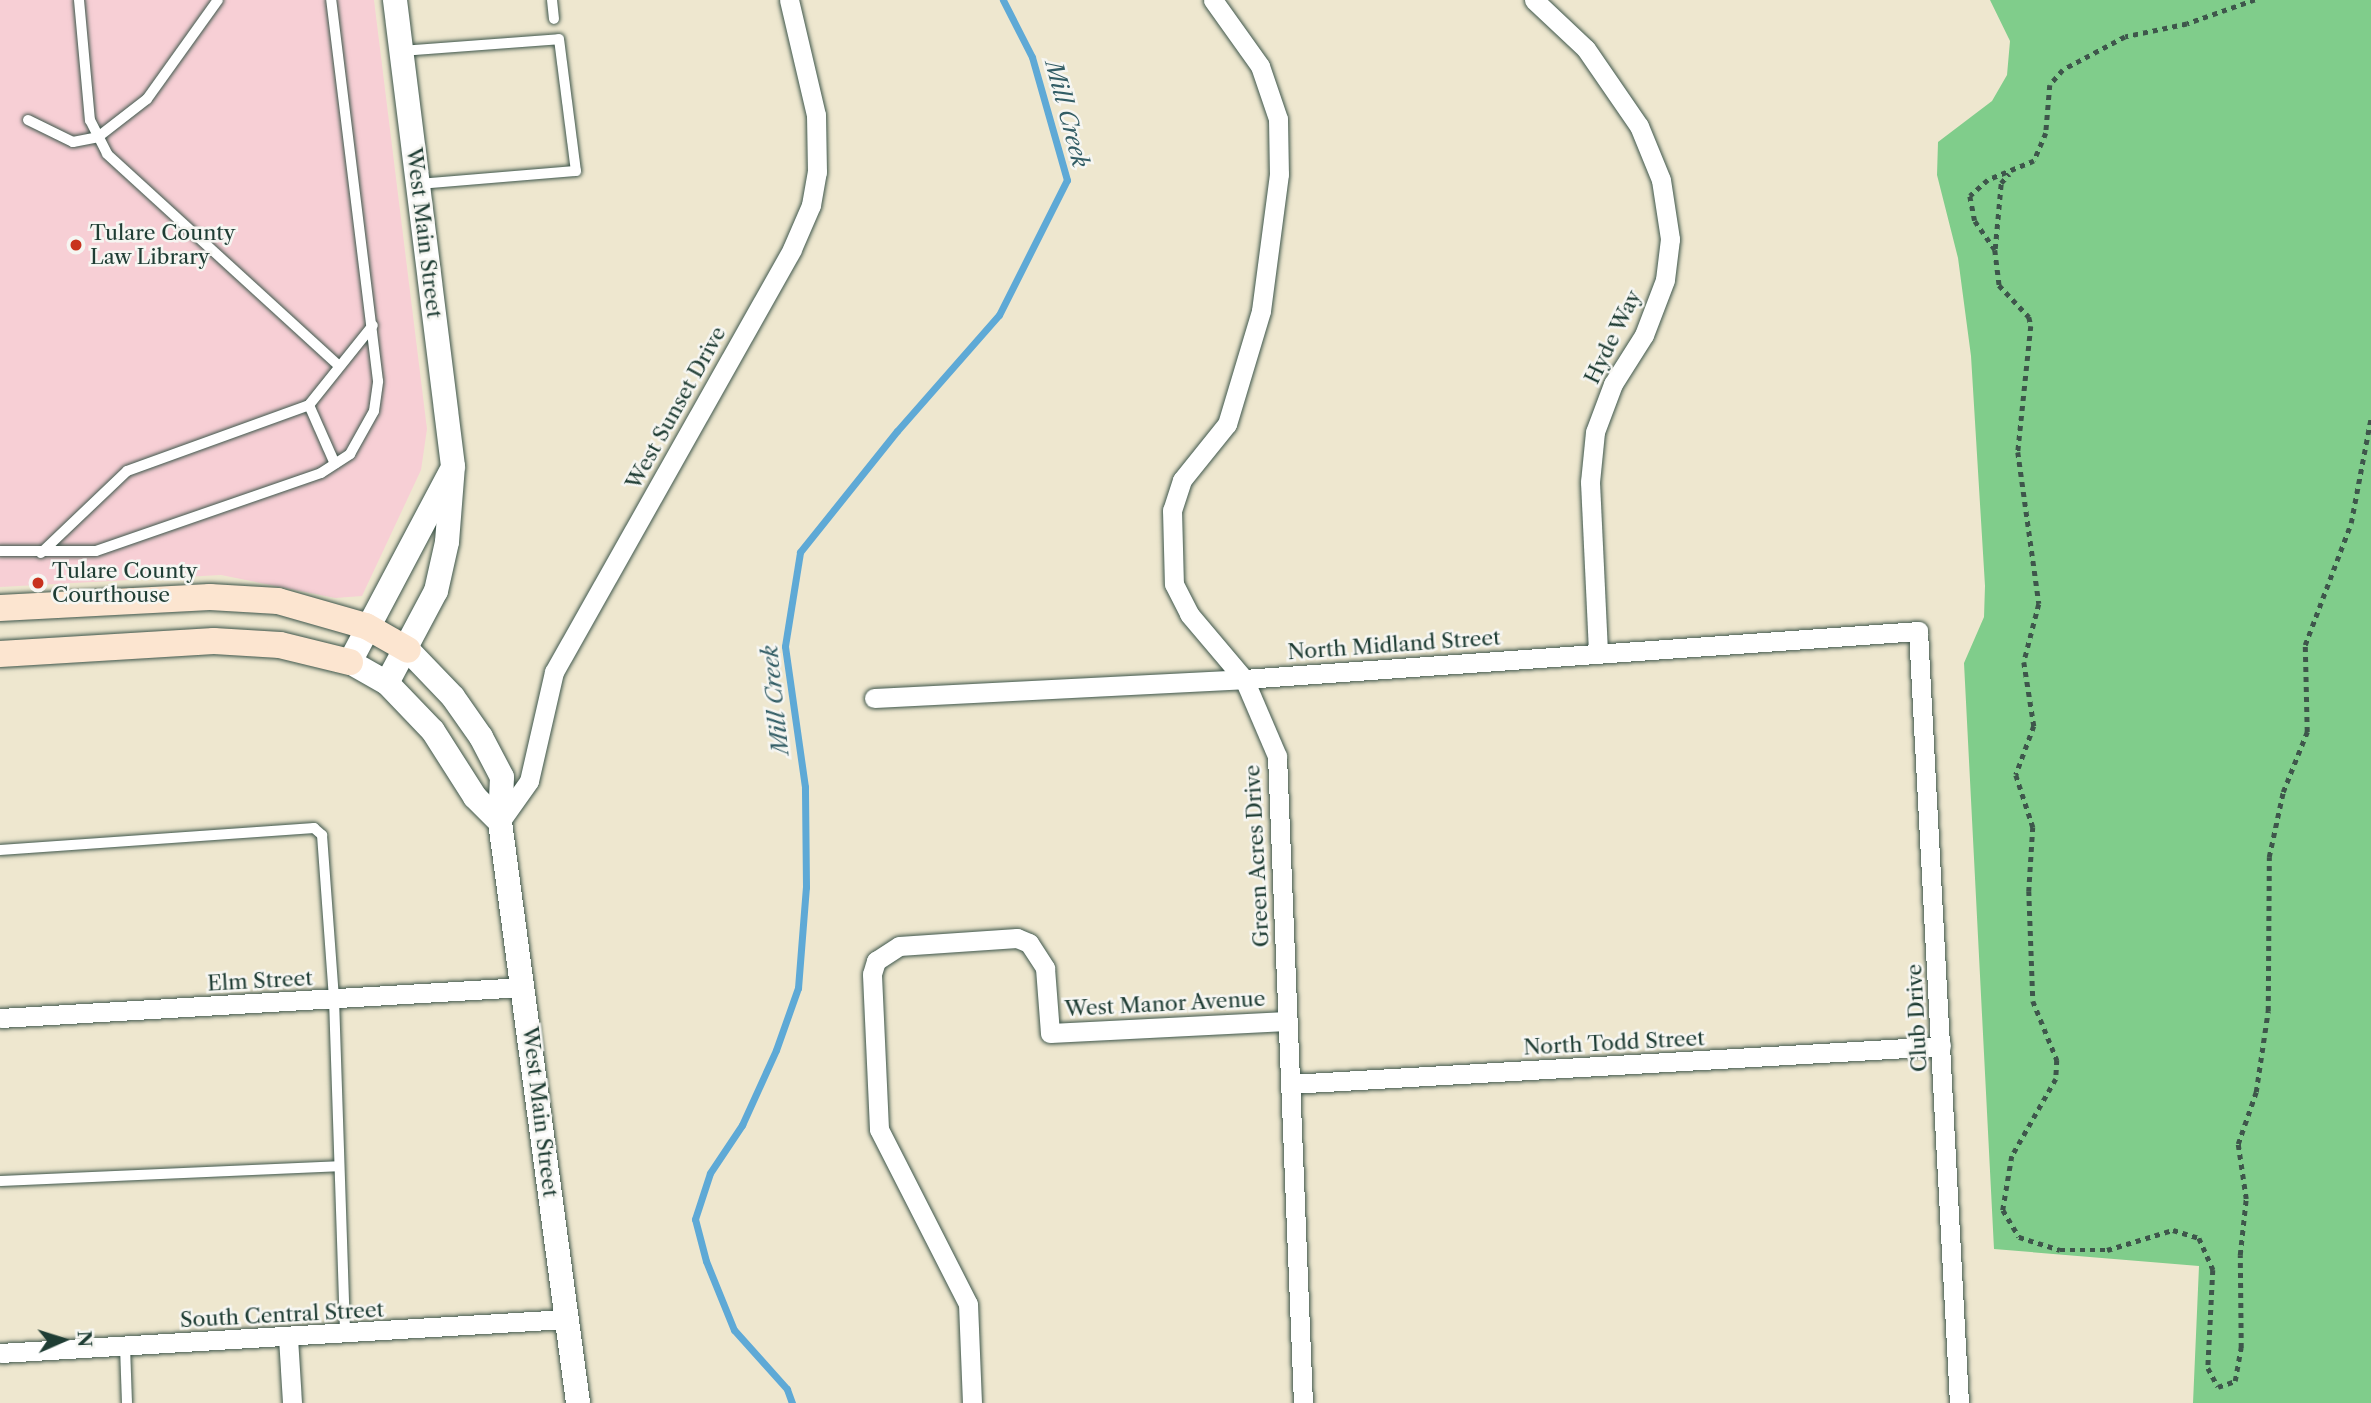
<!DOCTYPE html>
<style>
body{margin:0}
#map{position:relative;width:2371px;height:1403px;overflow:hidden;background:#eee7cf;font-family:"Libre Caslon Text",serif}
div>[style]{position:absolute}
.built>*{inset:0;background:#f7cfd5}
.green>*{inset:0;background:#80cd8b}
.stream>*{height:7px;margin:-3.5px;padding:0 3.5px;transform-origin:3.5px;border-radius:3.5px;background:#5ea9d6}
.path>*{height:4.5px;margin-top:-2.25px;transform-origin:0;background:repeating-linear-gradient(90deg,#3e564b 0 5px,transparent 0 10px)}
.roads{filter:drop-shadow(0 0 2px #3e564b) drop-shadow(0 0 2px #3e564b)}
.service>*{height:10px;margin:-5px;padding:0 5px;transform-origin:5px;border-radius:5px;background:#fff}
.minor>*{height:19px;margin:-9.5px;padding:0 9.5px;transform-origin:9.5px;border-radius:9.5px;background:#fff}
.tertiary>*{height:24px;margin:-12px;padding:0 12px;transform-origin:12px;border-radius:12px;background:#fff}
.secondary>*{height:26px;margin:-13px;padding:0 13px;transform-origin:13px;border-radius:13px;background:#fce5d0}
.dots>*{width:19px;height:19px;translate:-50% -50%;box-sizing:border-box;border:4px solid #f6f6f2;border-radius:50%}
span{translate:-50% -50%;white-space:nowrap;text-align:center;line-height:1.15;-webkit-text-stroke:5px #f6f6f2;paint-order:stroke}
.poi-label{font-size:21px;color:#1f3d34}
.left{translate:0 -50%;text-align:left}
.street-label{font-size:21px;color:#1f3d34}
.water-label{font-size:23px;color:#325d65;font-style:italic}
.north{position:absolute;left:28px;top:1305px;width:70px;height:70px;-webkit-text-stroke:5px #f6f6f2;paint-order:stroke;rotate:87deg;font-size:19px;font-weight:700;line-height:28px;text-align:center;color:#1f3d34}
.north::after{content:'';display:block;margin:auto;width:24px;height:32px;background:#1f3d34;clip-path:polygon(50% 0,100% 100%,50% 72%,0 100%)}
</style>
<div id="map">
<div class="built">
<i style="clip-path:polygon(0 0,374px 0,427px 429px,421px 470px,362px 596px,335px 598px,221px 575px,0 587px)"></i>
</div>
<div class="green">
<i style="clip-path:polygon(1990px 0,2371px 0,2371px 1403px,2193px 1403px,2199px 1266px,1994px 1249px,1964px 663px,1984px 617px,1985px 586px,1971px 356px,1958px 258px,1937px 175px,1938px 142px,1992px 101px,2007px 75px,2010px 41px)"></i>
</div>
<div class="stream">
<i style="left:792px;top:1403px;width:15px;rotate:-110deg"></i>
<i style="left:787px;top:1389px;width:79px;rotate:-131.9deg"></i>
<i style="left:734px;top:1330px;width:74px;rotate:-112.1deg"></i>
<i style="left:706px;top:1261px;width:43px;rotate:-104.7deg"></i>
<i style="left:695px;top:1219px;width:48px;rotate:-71.9deg"></i>
<i style="left:710px;top:1173px;width:58px;rotate:-56.3deg"></i>
<i style="left:742px;top:1125px;width:82px;rotate:-65.6deg"></i>
<i style="left:776px;top:1050px;width:66px;rotate:-70.5deg"></i>
<i style="left:798px;top:988px;width:101px;rotate:-85.5deg"></i>
<i style="left:806px;top:887px;width:100px;rotate:-90.6deg"></i>
<i style="left:805px;top:787px;width:142px;rotate:-98.1deg"></i>
<i style="left:785px;top:646px;width:95px;rotate:-80.9deg"></i>
<i style="left:800px;top:552px;width:155px;rotate:-51.3deg"></i>
<i style="left:897px;top:431px;width:154px;rotate:-48.7deg"></i>
<i style="left:999px;top:315px;width:151px;rotate:-63.3deg"></i>
<i style="left:1067px;top:180px;width:128px;rotate:-105.9deg"></i>
<i style="left:1032px;top:57px;width:64px;rotate:-117deg"></i>
</div>
<div class="path">
<i style="left:2255px;top:0;width:72px;rotate:160.6deg"></i>
<i style="left:2187px;top:24px;width:63px;rotate:168.2deg"></i>
<i style="left:2125px;top:37px;width:70px;rotate:152deg"></i>
<i style="left:2063px;top:70px;width:20px;rotate:131deg"></i>
<i style="left:2050px;top:85px;width:48px;rotate:94.8deg"></i>
<i style="left:2046px;top:133px;width:30px;rotate:113deg"></i>
<i style="left:2034px;top:161px;width:50px;rotate:157.6deg"></i>
<i style="left:1988px;top:180px;width:24px;rotate:138deg"></i>
<i style="left:1970px;top:196px;width:25px;rotate:79deg"></i>
<i style="left:1975px;top:221px;width:35px;rotate:55deg"></i>
<i style="left:1995px;top:250px;width:35px;rotate:83deg"></i>
<i style="left:1999px;top:285px;width:44px;rotate:46.8deg"></i>
<i style="left:2029px;top:317px;width:9px;rotate:77deg"></i>
<i style="left:2031px;top:326px;width:127px;rotate:95.9deg"></i>
<i style="left:2018px;top:452px;width:153px;rotate:82.1deg"></i>
<i style="left:2039px;top:604px;width:60px;rotate:104.5deg"></i>
<i style="left:2024px;top:662px;width:65px;rotate:81.1deg"></i>
<i style="left:2034px;top:726px;width:52px;rotate:110.2deg"></i>
<i style="left:2016px;top:775px;width:55px;rotate:71.9deg"></i>
<i style="left:2033px;top:827px;width:64px;rotate:93.6deg"></i>
<i style="left:2029px;top:891px;width:110px;rotate:87.9deg"></i>
<i style="left:2033px;top:1001px;width:64px;rotate:67.9deg"></i>
<i style="left:2057px;top:1060px;width:19px;rotate:93deg"></i>
<i style="left:2056px;top:1079px;width:89px;rotate:119.7deg"></i>
<i style="left:2012px;top:1156px;width:55px;rotate:99.5deg"></i>
<i style="left:2003px;top:1210px;width:31px;rotate:59deg"></i>
<i style="left:2019px;top:1237px;width:43px;rotate:17.6deg"></i>
<i style="left:2060px;top:1250px;width:47px"></i>
<i style="left:2107px;top:1250px;width:69px;rotate:-16.9deg"></i>
<i style="left:2173px;top:1230px;width:27px;rotate:17deg"></i>
<i style="left:2199px;top:1238px;width:35px;rotate:66deg"></i>
<i style="left:2213px;top:1270px;width:98px;rotate:92.9deg"></i>
<i style="left:2208px;top:1368px;width:21px;rotate:62deg"></i>
<i style="left:2218px;top:1387px;width:18px;rotate:-19deg"></i>
<i style="left:2235px;top:1381px;width:34px;rotate:-80deg"></i>
<i style="left:2241px;top:1348px;width:93px;rotate:-90.6deg"></i>
<i style="left:2240px;top:1255px;width:56px;rotate:-83.9deg"></i>
<i style="left:2246px;top:1199px;width:56px;rotate:-98.3deg"></i>
<i style="left:2238px;top:1144px;width:55px;rotate:-70.9deg"></i>
<i style="left:2256px;top:1092px;width:82px;rotate:-81.6deg"></i>
<i style="left:2268px;top:1011px;width:154px;rotate:-89.6deg"></i>
<i style="left:2269px;top:857px;width:66px;rotate:-77.8deg"></i>
<i style="left:2283px;top:792px;width:65px;rotate:-68.2deg"></i>
<i style="left:2307px;top:732px;width:87px;rotate:-91.3deg"></i>
<i style="left:2305px;top:645px;width:130px;rotate:-69.3deg"></i>
<i style="left:2351px;top:523px;width:108px;rotate:-79.3deg"></i>
<i style="left:1995px;top:249px;width:66px;rotate:-84.8deg"></i>
<i style="left:2001px;top:183px;width:12px;rotate:-48deg"></i>
</div>
<div class="roads">
<div class="service">
<i style="left:79px;top:0;width:121px;rotate:84.8deg"></i>
<i style="left:90px;top:120px;width:38px;rotate:63deg"></i>
<i style="left:107px;top:154px;width:314px;rotate:42.4deg"></i>
<i style="left:552px;top:0;width:19px;rotate:84deg"></i>
<i style="left:401px;top:51px;width:158px;rotate:-4.3deg"></i>
<i style="left:559px;top:39px;width:133px;rotate:82.7deg"></i>
<i style="left:576px;top:171px;width:159px;rotate:175.3deg"></i>
<i style="left:28px;top:120px;width:50px;rotate:26.1deg"></i>
<i style="left:73px;top:142px;width:25px;rotate:-11deg"></i>
<i style="left:98px;top:137px;width:62px;rotate:-37.8deg"></i>
<i style="left:147px;top:99px;width:122px;rotate:-54.4deg"></i>
<i style="left:309px;top:405px;width:64px;rotate:66.2deg"></i>
<i style="left:0;top:551px;width:96px"></i>
<i style="left:96px;top:551px;width:238px;rotate:-19.1deg"></i>
<i style="left:321px;top:473px;width:35px;rotate:-33deg"></i>
<i style="left:350px;top:454px;width:49px;rotate:-60.8deg"></i>
<i style="left:374px;top:411px;width:30px;rotate:-82deg"></i>
<i style="left:378px;top:381px;width:384px;rotate:-97deg"></i>
<i style="left:41px;top:553px;width:119px;rotate:-43.6deg"></i>
<i style="left:127px;top:471px;width:194px;rotate:-19.9deg"></i>
<i style="left:309px;top:405px;width:102px;rotate:-51.3deg"></i>
<i style="left:0;top:850px;width:315px;rotate:-4deg"></i>
<i style="left:314px;top:828px;width:11px;rotate:41deg"></i>
<i style="left:322px;top:835px;width:164px;rotate:85.8deg"></i>
<i style="left:334px;top:999px;width:335px;rotate:88.1deg"></i>
<i style="left:0;top:1181px;width:339px;rotate:-2.5deg"></i>
<i style="left:125px;top:1346px;width:57px;rotate:88deg"></i>
</div>
<div class="minor">
<i style="left:1213px;top:0;width:81px;rotate:54.5deg"></i>
<i style="left:1260px;top:66px;width:56px;rotate:71.2deg"></i>
<i style="left:1278px;top:119px;width:55px;rotate:89deg"></i>
<i style="left:1279px;top:174px;width:138px;rotate:97.5deg"></i>
<i style="left:1261px;top:311px;width:118px;rotate:106.7deg"></i>
<i style="left:1227px;top:424px;width:72px;rotate:128.8deg"></i>
<i style="left:1182px;top:480px;width:32px;rotate:108deg"></i>
<i style="left:1172px;top:510px;width:74px;rotate:88.5deg"></i>
<i style="left:1174px;top:584px;width:34px;rotate:63deg"></i>
<i style="left:1189px;top:614px;width:85px;rotate:49.8deg"></i>
<i style="left:1244px;top:679px;width:84px;rotate:66.8deg"></i>
<i style="left:1277px;top:756px;width:648px;rotate:87.7deg"></i>
<i style="left:1534px;top:0;width:71px;rotate:43.3deg"></i>
<i style="left:1586px;top:49px;width:93px;rotate:55.5deg"></i>
<i style="left:1639px;top:126px;width:58px;rotate:67.8deg"></i>
<i style="left:1661px;top:180px;width:60px;rotate:81.3deg"></i>
<i style="left:1670px;top:239px;width:41px;rotate:97deg"></i>
<i style="left:1665px;top:280px;width:59px;rotate:110.9deg"></i>
<i style="left:1644px;top:335px;width:58px;rotate:122.3deg"></i>
<i style="left:1613px;top:384px;width:51px;rotate:110.6deg"></i>
<i style="left:1595px;top:432px;width:50px;rotate:95.7deg"></i>
<i style="left:1590px;top:482px;width:170px;rotate:87.3deg"></i>
<i style="left:874px;top:698px;width:370px;rotate:-2.9deg"></i>
<i style="left:1244px;top:679px;width:676px;rotate:-4.07deg"></i>
<i style="left:1918px;top:631px;width:773px;rotate:86.96deg"></i>
<i style="left:500px;top:822px;width:50px;rotate:-54.7deg"></i>
<i style="left:529px;top:781px;width:112px;rotate:-77.1deg"></i>
<i style="left:554px;top:672px;width:485px;rotate:-60.6deg"></i>
<i style="left:792px;top:249px;width:48px;rotate:-66.6deg"></i>
<i style="left:811px;top:205px;width:34px;rotate:-80deg"></i>
<i style="left:817px;top:172px;width:57px;rotate:-91deg"></i>
<i style="left:816px;top:115px;width:118px;rotate:-103.2deg"></i>
<i style="left:0;top:1018px;width:525px;rotate:-3.39deg"></i>
<i style="left:1290px;top:1084px;width:652px;rotate:-3.34deg"></i>
<i style="left:288px;top:1337px;width:66px;rotate:86.5deg"></i>
<i style="left:0;top:1353px;width:567px;rotate:-3.44deg"></i>
<i style="left:972px;top:1403px;width:99px;rotate:-92.3deg"></i>
<i style="left:968px;top:1304px;width:196px;rotate:-117deg"></i>
<i style="left:879px;top:1129px;width:155px;rotate:-92.6deg"></i>
<i style="left:872px;top:974px;width:14px;rotate:-73deg"></i>
<i style="left:876px;top:961px;width:27px;rotate:-33deg"></i>
<i style="left:899px;top:946px;width:118px;rotate:-3.9deg"></i>
<i style="left:1017px;top:938px;width:13px;rotate:23deg"></i>
<i style="left:1029px;top:943px;width:30px;rotate:57deg"></i>
<i style="left:1045px;top:968px;width:65px;rotate:85.6deg"></i>
<i style="left:1050px;top:1033px;width:237px;rotate:-2.9deg"></i>
</div>
<div class="tertiary">
<i style="left:450px;top:473px;width:214px;rotate:117.9deg"></i>
<i style="left:350px;top:662px;width:43px;rotate:29.6deg"></i>
<i style="left:387px;top:683px;width:66px;rotate:46.2deg"></i>
<i style="left:433px;top:731px;width:78px;rotate:57.5deg"></i>
<i style="left:475px;top:797px;width:35px;rotate:45deg"></i>
<i style="left:408px;top:650px;width:65px;rotate:46.2deg"></i>
<i style="left:453px;top:697px;width:49px;rotate:55deg"></i>
<i style="left:481px;top:737px;width:45px;rotate:62.3deg"></i>
<i style="left:502px;top:777px;width:45px;rotate:92.5deg"></i>
<i style="left:500px;top:822px;width:586px;rotate:82.35deg"></i>
<i style="left:387px;top:683px;width:104px;rotate:-62deg"></i>
<i style="left:436px;top:591px;width:50px;rotate:-77.3deg"></i>
<i style="left:447px;top:542px;width:76px;rotate:-85.5deg"></i>
<i style="left:453px;top:466px;width:470px;rotate:-97.1deg"></i>
</div>
<div class="secondary">
<i style="left:0;top:608px;width:210px;rotate:-3deg"></i>
<i style="left:210px;top:597px;width:68px;rotate:3.4deg"></i>
<i style="left:278px;top:601px;width:91px;rotate:15.9deg"></i>
<i style="left:366px;top:626px;width:48px;rotate:29.7deg"></i>
<i style="left:0;top:654px;width:214px;rotate:-3.5deg"></i>
<i style="left:214px;top:641px;width:66px;rotate:3.5deg"></i>
<i style="left:280px;top:645px;width:72px;rotate:13.7deg"></i>
</div>
</div>
<div class="dots">
<i style="left:76px;top:245px;background:#c8321e"></i>
<i style="left:38px;top:583px;background:#c8321e"></i>
</div>
<div class="poi-label">
<span class="left" style="left:90px;top:245px">Tulare County<br>Law Library</span>
<span class="left" style="left:52px;top:583px">Tulare County<br>Courthouse</span>
</div>
<div class="street-label">
<span style="left:424px;top:233px;rotate:83deg">West Main Street</span>
<span style="left:1613px;top:337px;rotate:-64deg">Hyde Way</span>
<span style="left:676px;top:408px;rotate:-61deg">West Sunset Drive</span>
<span style="left:1394px;top:645px;rotate:-4deg">North Midland Street</span>
<span style="left:1257px;top:856px;rotate:-93deg">Green Acres Drive</span>
<span style="left:260px;top:981px;rotate:-3deg">Elm Street</span>
<span style="left:1165px;top:1004px;rotate:-3deg">West Manor Avenue</span>
<span style="left:1917px;top:1018px;rotate:-93deg">Club Drive</span>
<span style="left:1614px;top:1043px;rotate:-3deg">North Todd Street</span>
<span style="left:540px;top:1112px;rotate:83deg">West Main Street</span>
<span style="left:282px;top:1315px;rotate:-3deg">South Central Street</span>
</div>
<div class="water-label">
<span style="left:1067px;top:114px;rotate:75deg">Mill Creek</span>
<span style="left:775px;top:700px;rotate:-96deg">Mill Creek</span>
</div>
<div class="north">N</div>
</div>
